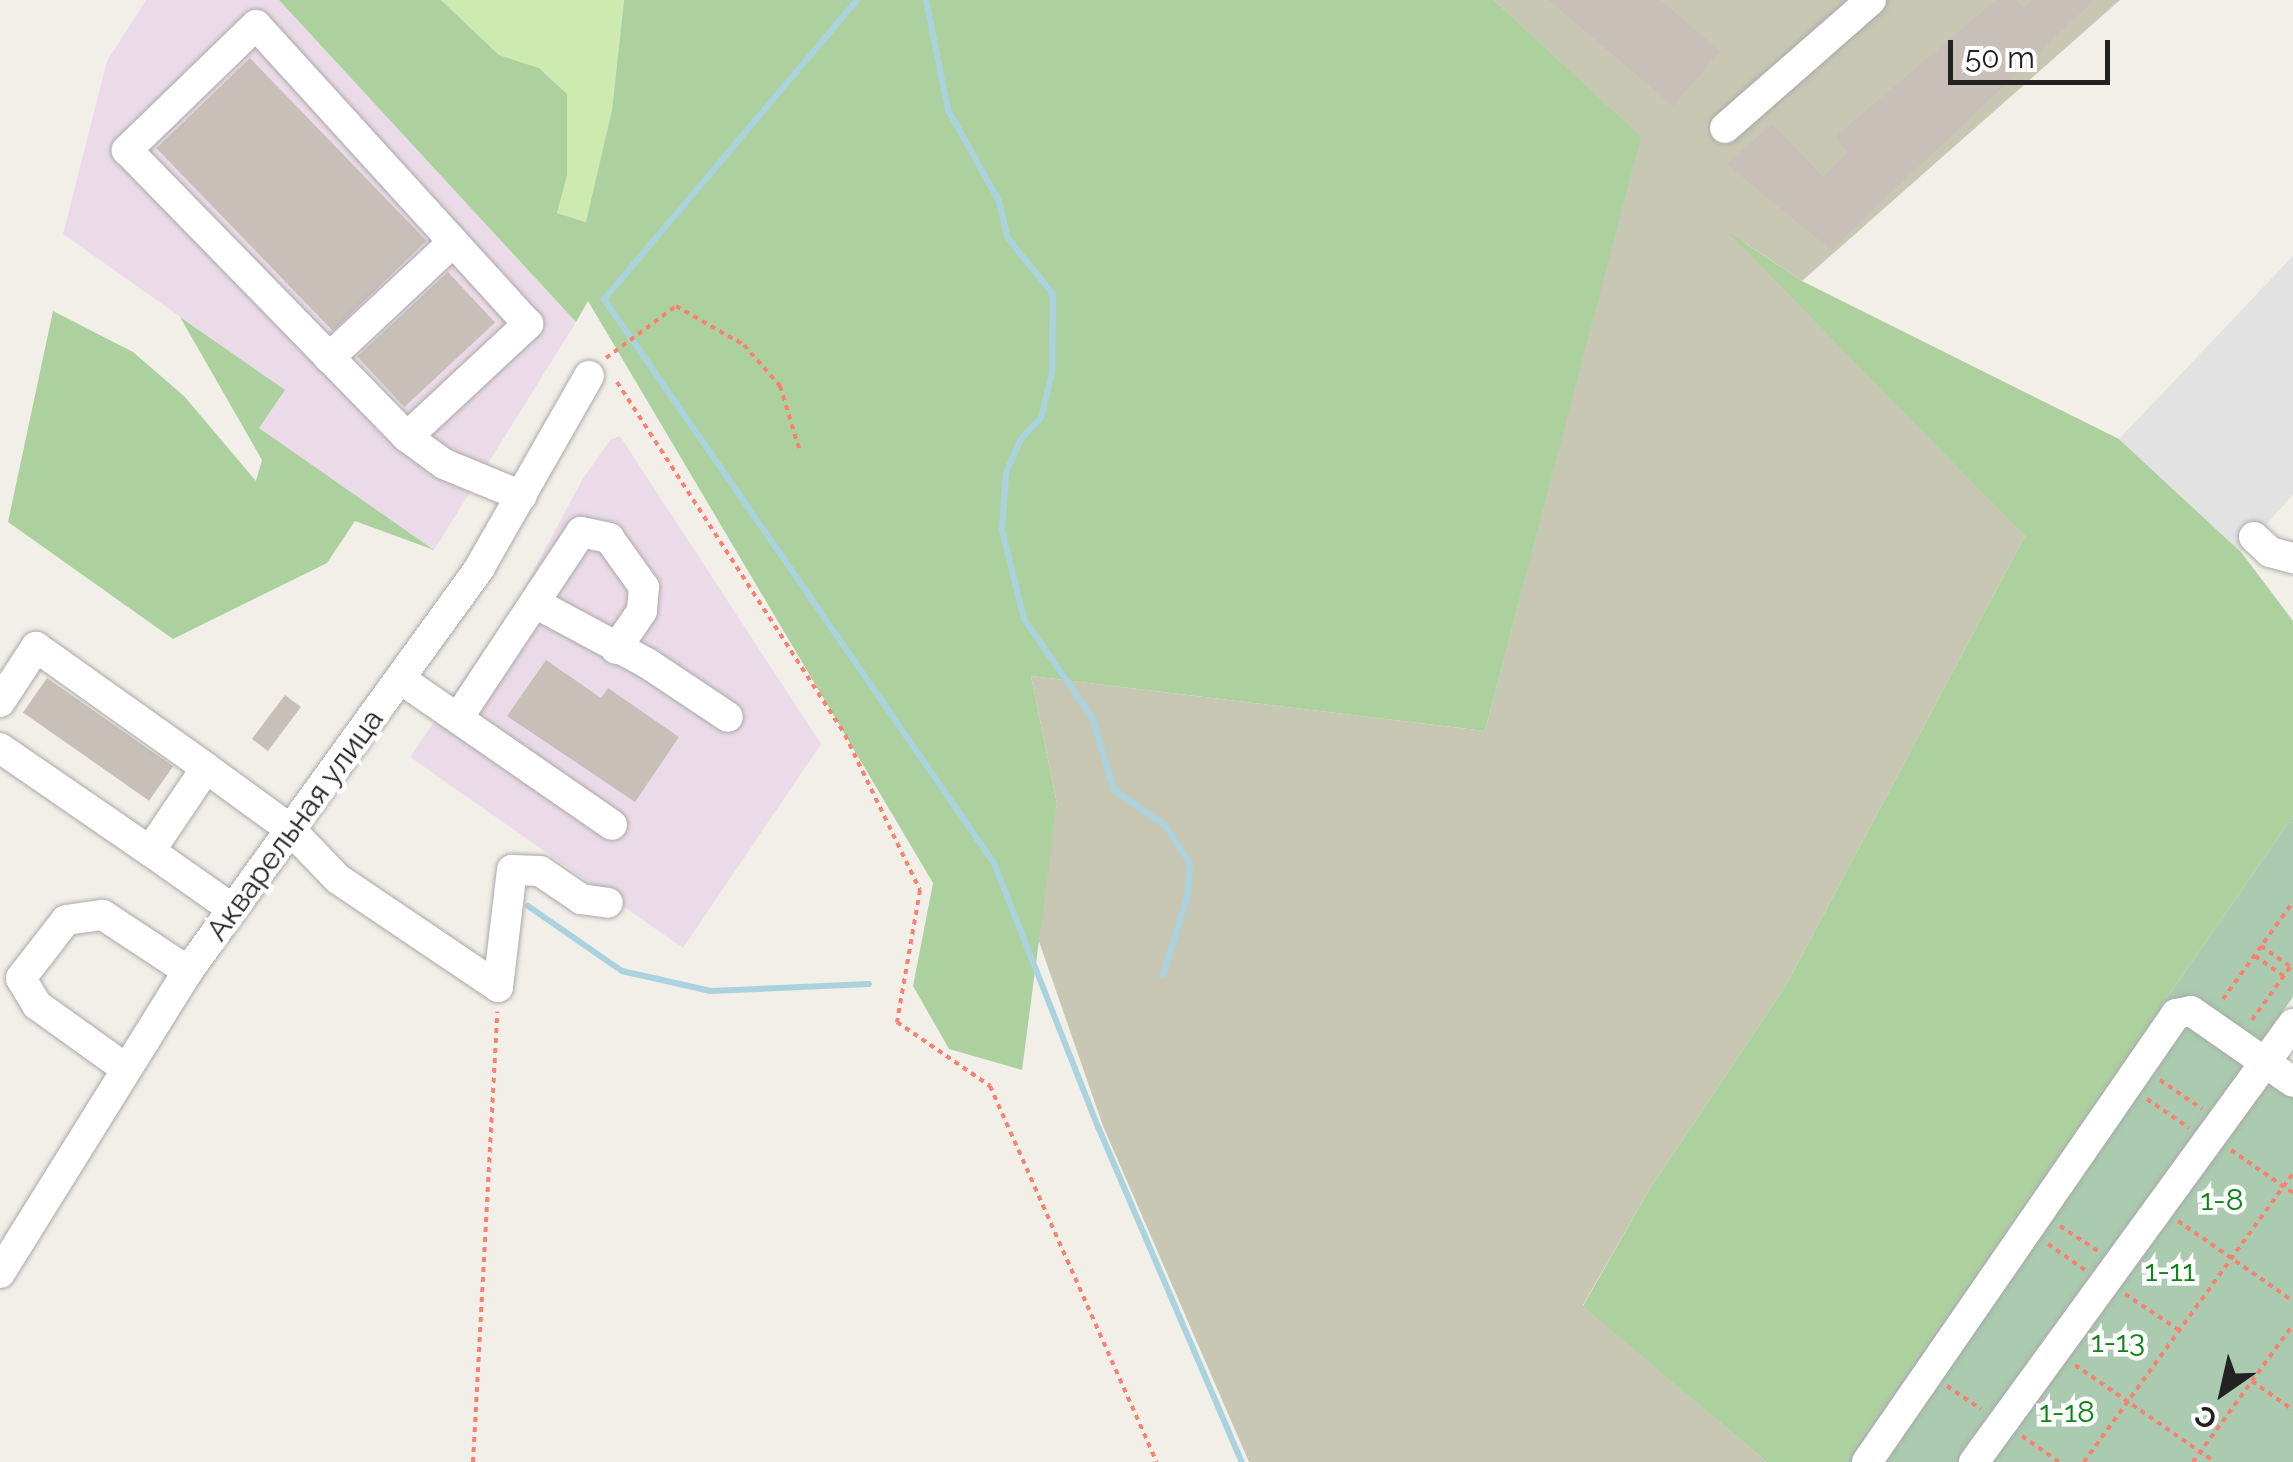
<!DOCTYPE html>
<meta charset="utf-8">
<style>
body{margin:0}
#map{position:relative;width:2293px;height:1462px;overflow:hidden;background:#f2efe9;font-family:Raleway,sans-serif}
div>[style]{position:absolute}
.industrial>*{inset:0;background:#ebdbe8}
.construction>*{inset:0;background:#c7c7b4}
.grass>*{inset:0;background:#cdebb0}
.forest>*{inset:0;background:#add19e}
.cemetery>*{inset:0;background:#aacbaf}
.parking>*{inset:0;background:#e2e2e2}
.stream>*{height:6px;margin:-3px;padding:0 3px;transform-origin:3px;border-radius:3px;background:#aad3df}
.building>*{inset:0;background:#c7bfb8;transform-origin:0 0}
.path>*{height:4px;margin-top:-2px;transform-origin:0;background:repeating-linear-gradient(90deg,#fa8072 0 5px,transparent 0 10px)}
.roads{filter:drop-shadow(0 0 2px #a9a9a9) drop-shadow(0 0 2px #a9a9a9)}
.minor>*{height:30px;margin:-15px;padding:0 15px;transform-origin:15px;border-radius:15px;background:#fff}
span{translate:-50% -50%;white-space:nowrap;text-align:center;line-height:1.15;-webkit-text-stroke:9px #fff;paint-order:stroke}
.street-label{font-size:30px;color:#222}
.park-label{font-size:30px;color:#0c8416}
.north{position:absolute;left:2173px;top:1342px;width:100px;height:100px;-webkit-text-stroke:8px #fff;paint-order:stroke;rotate:214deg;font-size:28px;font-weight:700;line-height:40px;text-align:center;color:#222}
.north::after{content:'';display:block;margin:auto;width:35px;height:45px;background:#222;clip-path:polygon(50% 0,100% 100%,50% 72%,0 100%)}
.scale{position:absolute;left:1948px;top:40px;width:162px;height:45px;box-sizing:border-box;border:5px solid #222;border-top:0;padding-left:12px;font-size:30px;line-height:35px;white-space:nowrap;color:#222;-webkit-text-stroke:8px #fff;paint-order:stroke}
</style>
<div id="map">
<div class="industrial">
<i style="clip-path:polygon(146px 0,279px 0,576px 322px,434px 550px,258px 428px,284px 390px,63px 234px,107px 61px)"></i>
<i style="clip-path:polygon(620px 436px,821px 744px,683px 948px,410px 757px,518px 600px,582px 480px,610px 440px)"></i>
</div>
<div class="construction">
<i style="clip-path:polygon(1494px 0,2120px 0,1802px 281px,1745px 243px,2025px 536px,1785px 987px,1649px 1190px,1583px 1305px,1767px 1462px,1249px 1462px,1103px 1126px,1035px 930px,1057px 804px,1031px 676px,1485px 731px,1640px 137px)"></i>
</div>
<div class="grass">
<i style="clip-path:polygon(441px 0,624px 0,612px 110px,587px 222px,557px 213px,567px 176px,567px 94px,539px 68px,499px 55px)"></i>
</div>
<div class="forest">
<i style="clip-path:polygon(279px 0,441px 0,499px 55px,539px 68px,567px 94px,567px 176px,557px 213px,586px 222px,612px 110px,624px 0,1494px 0,1641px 137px,1485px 731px,1031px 676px,1057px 804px,1022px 1070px,949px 1049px,913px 986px,933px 883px,588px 301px,576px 322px)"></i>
<i style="clip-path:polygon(1728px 232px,1802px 281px,2119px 439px,2241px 552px,2293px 621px,2293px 816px,1845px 1462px,1767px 1462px,1583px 1306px,1649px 1190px,1785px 987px,2025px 536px)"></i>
<i style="clip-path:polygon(53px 311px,133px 352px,184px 396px,256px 481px,262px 460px,180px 317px,285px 390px,259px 428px,434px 550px,355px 521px,327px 563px,173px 639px,8px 522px)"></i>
</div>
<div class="cemetery">
<i style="clip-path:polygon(2293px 816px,2293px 997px,2249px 1059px,2293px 1091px,2293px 1462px,1845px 1462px)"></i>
</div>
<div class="parking">
<i style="clip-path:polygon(2293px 256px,2293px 495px,2241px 552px,2119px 439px)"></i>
</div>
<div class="stream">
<i style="left:857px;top:0;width:392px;rotate:130.2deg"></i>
<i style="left:604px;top:299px;width:686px;rotate:55.34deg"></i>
<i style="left:994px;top:863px;width:286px;rotate:68.5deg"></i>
<i style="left:1099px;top:1129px;width:362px;rotate:66.8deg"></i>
<i style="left:926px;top:0;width:112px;rotate:78.7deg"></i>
<i style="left:948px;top:110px;width:104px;rotate:60.7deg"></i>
<i style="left:999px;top:201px;width:37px;rotate:77deg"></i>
<i style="left:1007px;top:237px;width:73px;rotate:51.1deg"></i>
<i style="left:1053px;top:294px;width:79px;rotate:90.7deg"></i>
<i style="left:1052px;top:373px;width:46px;rotate:103.7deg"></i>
<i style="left:1041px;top:418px;width:29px;rotate:134deg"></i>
<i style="left:1021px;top:439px;width:37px;rotate:114deg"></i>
<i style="left:1006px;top:473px;width:57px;rotate:94deg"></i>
<i style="left:1002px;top:530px;width:92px;rotate:76.1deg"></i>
<i style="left:1024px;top:619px;width:119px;rotate:55.2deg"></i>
<i style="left:1092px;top:717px;width:76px;rotate:73.2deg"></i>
<i style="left:1114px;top:790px;width:63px;rotate:34.7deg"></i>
<i style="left:1166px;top:826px;width:45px;rotate:57.7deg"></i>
<i style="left:1190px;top:864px;width:34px;rotate:95deg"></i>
<i style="left:1187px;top:898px;width:81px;rotate:107.3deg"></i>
<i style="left:528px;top:906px;width:114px;rotate:34.7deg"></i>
<i style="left:622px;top:971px;width:91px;rotate:12.7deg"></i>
<i style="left:711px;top:991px;width:158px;rotate:-2.5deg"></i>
</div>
<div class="building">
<i style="clip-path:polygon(1549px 0,1660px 0,1720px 51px,1673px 106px)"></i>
<i style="clip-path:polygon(1996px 0,2017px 0,2024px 8px,2033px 0,2094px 0,1831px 250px,1727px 164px,1772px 124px,1823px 177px,1848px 152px,1835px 137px)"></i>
<i style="left:250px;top:58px;width:254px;height:130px;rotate:46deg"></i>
<i style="left:448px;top:272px;width:69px;height:124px;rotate:47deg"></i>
<i style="clip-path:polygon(546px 660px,601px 698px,608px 688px,679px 737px,635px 802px,507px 716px)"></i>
<i style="left:47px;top:678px;width:154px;height:42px;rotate:35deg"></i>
<i style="left:285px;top:695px;width:20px;height:55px;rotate:37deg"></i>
</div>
<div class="path">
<i style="left:606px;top:358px;width:87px;rotate:-36.6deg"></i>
<i style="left:676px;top:306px;width:78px;rotate:29.8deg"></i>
<i style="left:744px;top:345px;width:55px;rotate:48.7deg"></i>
<i style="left:780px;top:386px;width:65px;rotate:73deg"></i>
<i style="left:617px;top:382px;width:420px;rotate:57.1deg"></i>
<i style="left:845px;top:735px;width:172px;rotate:64.2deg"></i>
<i style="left:920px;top:890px;width:134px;rotate:99.9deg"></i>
<i style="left:897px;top:1022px;width:113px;rotate:34.5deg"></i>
<i style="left:990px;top:1086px;width:411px;rotate:66.1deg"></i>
<i style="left:2261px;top:946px;width:35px;rotate:35deg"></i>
<i style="left:2255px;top:956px;width:35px;rotate:35deg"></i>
<i style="left:2223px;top:999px;width:120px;rotate:-54.2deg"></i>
<i style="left:2252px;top:1020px;width:70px;rotate:-54.3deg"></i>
<i style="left:2160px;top:1080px;width:51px;rotate:34.6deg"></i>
<i style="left:2147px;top:1099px;width:51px;rotate:34.6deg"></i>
<i style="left:2231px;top:1150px;width:75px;rotate:34.7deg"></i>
<i style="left:2178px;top:1221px;width:140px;rotate:34.8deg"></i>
<i style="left:2060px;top:1226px;width:45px;rotate:33.3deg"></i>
<i style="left:2048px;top:1244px;width:45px;rotate:35.1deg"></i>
<i style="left:2125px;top:1294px;width:65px;rotate:33.7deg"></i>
<i style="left:2075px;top:1365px;width:170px;rotate:34.7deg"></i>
<i style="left:2252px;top:1381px;width:50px;rotate:35.3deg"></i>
<i style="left:1947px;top:1386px;width:41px;rotate:34.1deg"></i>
<i style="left:2022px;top:1436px;width:45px;rotate:35.1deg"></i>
<i style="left:473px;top:1462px;width:451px;rotate:-86.9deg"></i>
<i style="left:2084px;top:1462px;width:357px;rotate:-54.1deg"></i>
<i style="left:2193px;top:1462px;width:170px;rotate:-53.9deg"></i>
</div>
<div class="roads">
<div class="minor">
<i style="left:1725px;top:128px;width:194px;rotate:-41.2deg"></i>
<i style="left:329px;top:358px;width:170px;rotate:-43.1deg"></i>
<i style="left:407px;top:437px;width:166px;rotate:-43deg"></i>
<i style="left:528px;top:324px;width:404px;rotate:-132.3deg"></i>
<i style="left:256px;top:25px;width:180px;rotate:135.9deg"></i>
<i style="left:127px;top:150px;width:401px;rotate:45.7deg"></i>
<i style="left:407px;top:437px;width:46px;rotate:36.1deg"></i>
<i style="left:444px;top:464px;width:84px;rotate:22.3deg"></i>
<i style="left:2254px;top:537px;width:22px;rotate:43deg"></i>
<i style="left:2270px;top:552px;width:24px;rotate:15deg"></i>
<i style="left:535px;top:603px;width:127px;rotate:28.2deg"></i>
<i style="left:647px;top:663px;width:97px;rotate:33.7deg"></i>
<i style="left:402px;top:680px;width:255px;rotate:34.6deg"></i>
<i style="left:0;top:702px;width:66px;rotate:-56.8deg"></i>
<i style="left:36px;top:647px;width:209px;rotate:35.4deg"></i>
<i style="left:458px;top:718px;width:223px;rotate:-56.5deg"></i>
<i style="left:581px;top:532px;width:29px;rotate:12deg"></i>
<i style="left:609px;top:538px;width:60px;rotate:54.5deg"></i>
<i style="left:644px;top:587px;width:24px;rotate:95deg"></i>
<i style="left:642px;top:611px;width:46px;rotate:124.4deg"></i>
<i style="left:0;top:748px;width:182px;rotate:34.5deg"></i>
<i style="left:231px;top:908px;width:99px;rotate:-144.9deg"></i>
<i style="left:150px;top:851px;width:100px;rotate:-56deg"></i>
<i style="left:206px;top:768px;width:104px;rotate:36deg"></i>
<i style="left:290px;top:829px;width:69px;rotate:46.2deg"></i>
<i style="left:338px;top:879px;width:193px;rotate:34deg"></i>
<i style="left:498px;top:987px;width:118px;rotate:-83.2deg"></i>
<i style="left:512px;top:870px;width:28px;rotate:2deg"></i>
<i style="left:540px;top:871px;width:50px;rotate:34.3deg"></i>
<i style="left:581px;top:899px;width:27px;rotate:8deg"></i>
<i style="left:125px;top:1068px;width:108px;rotate:-144.4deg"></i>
<i style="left:37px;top:1005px;width:31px;rotate:-121deg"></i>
<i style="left:21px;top:978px;width:73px;rotate:-52.2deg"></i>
<i style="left:66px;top:920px;width:37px;rotate:-8deg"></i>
<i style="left:103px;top:915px;width:102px;rotate:33.4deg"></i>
<i style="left:0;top:1273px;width:356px;rotate:-58.1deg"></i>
<i style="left:188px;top:971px;width:498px;rotate:-54.1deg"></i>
<i style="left:480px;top:567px;width:220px;rotate:-60.3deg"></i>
<i style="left:1867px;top:1462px;width:544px;rotate:-55.4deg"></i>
<i style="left:2176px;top:1014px;width:15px;rotate:-11deg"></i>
<i style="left:2191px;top:1011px;width:124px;rotate:34.8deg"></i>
<i style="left:1974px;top:1462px;width:542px;rotate:-53.93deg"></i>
</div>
</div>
<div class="street-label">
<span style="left:295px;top:825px;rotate:-54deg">Акварельная улица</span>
</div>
<div class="park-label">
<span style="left:2222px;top:1200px">1-8</span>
<span style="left:2170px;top:1271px">1-11</span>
<span style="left:2118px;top:1342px">1-13</span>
<span style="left:2067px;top:1412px">1-18</span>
</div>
<div class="north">С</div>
<div class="scale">50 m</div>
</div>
